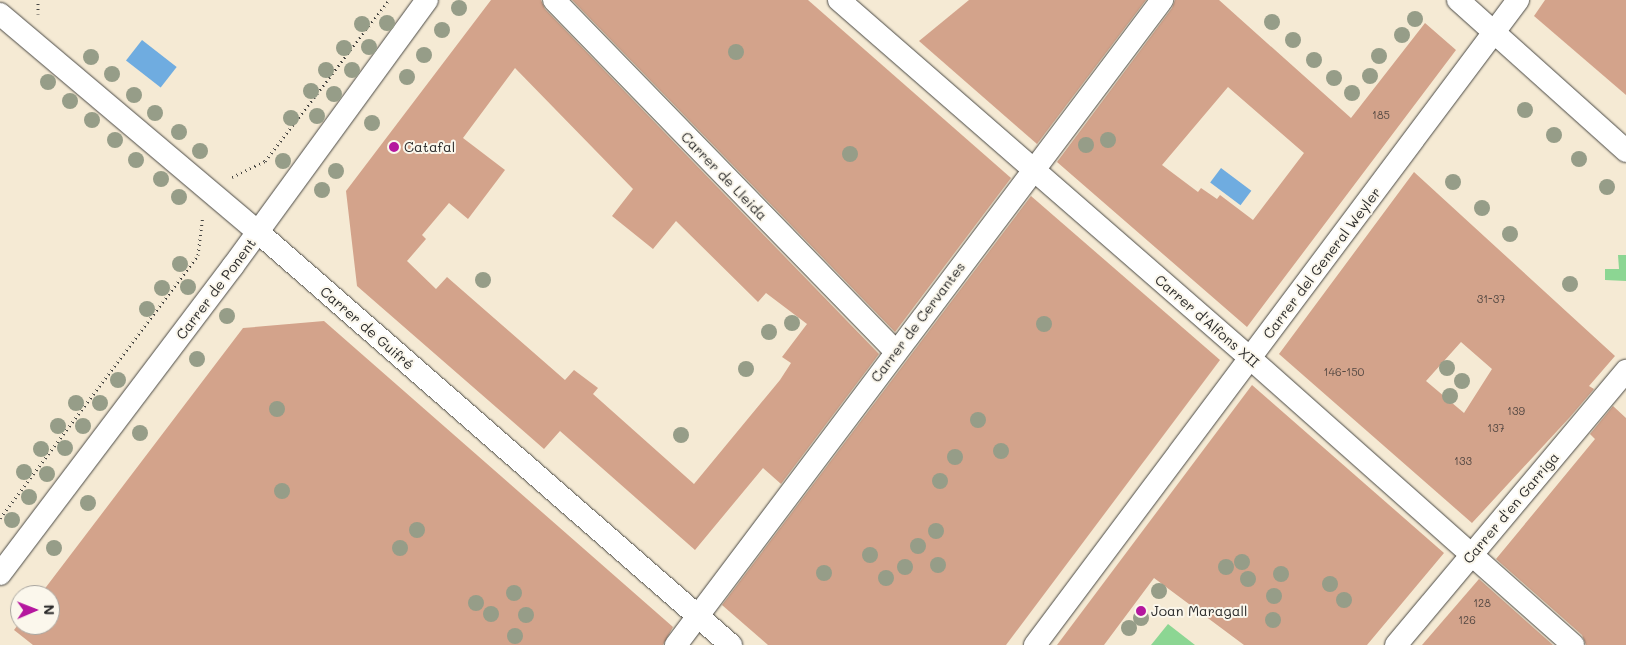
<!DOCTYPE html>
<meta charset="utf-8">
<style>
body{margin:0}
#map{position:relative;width:1626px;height:645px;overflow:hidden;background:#f5ead4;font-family:Mali,sans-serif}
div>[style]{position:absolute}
.green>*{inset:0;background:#8cd693}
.water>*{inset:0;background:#6face0;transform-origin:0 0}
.building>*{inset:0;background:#d3a38b}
.path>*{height:3px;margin-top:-1.5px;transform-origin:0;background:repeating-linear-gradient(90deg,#494844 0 1px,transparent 0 5px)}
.roads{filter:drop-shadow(0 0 1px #494844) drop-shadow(0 0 1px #494844)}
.minor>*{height:22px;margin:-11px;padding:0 11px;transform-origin:11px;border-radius:11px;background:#fff}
.trees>*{width:16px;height:16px;margin:-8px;border-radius:50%;background:#969d88}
.dots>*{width:14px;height:14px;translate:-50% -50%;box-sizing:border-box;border:2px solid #fbf7ec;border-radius:50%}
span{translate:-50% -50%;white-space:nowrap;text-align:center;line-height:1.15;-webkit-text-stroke:4px #fbf7ec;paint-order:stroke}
.number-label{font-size:11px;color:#554943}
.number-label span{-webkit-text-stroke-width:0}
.poi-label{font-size:14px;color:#2b2b2b}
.left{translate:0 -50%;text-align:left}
.street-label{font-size:14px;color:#2b2b2b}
.north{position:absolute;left:10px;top:585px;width:50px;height:50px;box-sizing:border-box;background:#fbf7ec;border:1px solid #a8a59f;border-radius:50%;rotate:89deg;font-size:14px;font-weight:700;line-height:20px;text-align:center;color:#2b2b2b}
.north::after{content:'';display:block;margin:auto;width:18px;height:22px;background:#b5179e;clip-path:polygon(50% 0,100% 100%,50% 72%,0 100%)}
</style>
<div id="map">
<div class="green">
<i style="clip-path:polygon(1618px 255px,1626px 255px,1626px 281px,1605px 280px,1605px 269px,1619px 269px)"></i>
<i style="clip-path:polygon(1168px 624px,1195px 645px,1151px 645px)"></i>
</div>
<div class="water">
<i style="left:142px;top:40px;width:44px;height:26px;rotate:38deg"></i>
<i style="left:1221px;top:168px;width:38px;height:18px;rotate:37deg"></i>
</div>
<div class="building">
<i style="clip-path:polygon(evenodd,491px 0,541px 0,545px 9px,879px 354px,781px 484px,763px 468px,695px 550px,560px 431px,544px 449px,357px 286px,346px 191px,491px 0,515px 68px,633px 189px,612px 216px,653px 249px,676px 221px,758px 302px,766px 293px,807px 324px,782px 357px,791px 363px,780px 380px,694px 484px,593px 394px,598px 388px,574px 370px,565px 380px,447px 277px,436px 289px,407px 261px,426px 239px,422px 235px,449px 203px,468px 219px,505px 170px,463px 138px,515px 68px)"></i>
<i style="clip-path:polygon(572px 0,808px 0,1011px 178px,895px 332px)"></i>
<i style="clip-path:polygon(969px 0,1146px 0,1037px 144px,919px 41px)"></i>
<i style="clip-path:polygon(evenodd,1175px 0,1219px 0,1351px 118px,1425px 23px,1456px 50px,1247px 327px,1057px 162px,1172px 8px,1175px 0,1228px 87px,1304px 153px,1253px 220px,1220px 195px,1217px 199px,1201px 188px,1198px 192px,1162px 165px,1228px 87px)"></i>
<i style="clip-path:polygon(1545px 0,1626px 0,1626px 95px,1534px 16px)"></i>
<i style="clip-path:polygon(evenodd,1414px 172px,1615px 356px,1589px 386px,1594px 389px,1570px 417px,1472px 523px,1279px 354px,1414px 172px,1461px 342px,1492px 369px,1464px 413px,1426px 381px,1461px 342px)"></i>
<i style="clip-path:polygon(1031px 196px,1220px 360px,1006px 645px,768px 645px,722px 605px)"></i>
<i style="clip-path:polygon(324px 321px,673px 627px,663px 645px,33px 645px,14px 630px,20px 622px,20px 625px,50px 625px,50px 595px,40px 595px,243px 328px)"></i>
<i style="clip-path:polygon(1252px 385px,1444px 553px,1367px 645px,1244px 645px,1154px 578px,1104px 645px,1057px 645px)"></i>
<i style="clip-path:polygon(1613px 406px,1626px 418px,1626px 645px,1586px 645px,1582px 635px,1496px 559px,1595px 439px,1590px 434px)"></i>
<i style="clip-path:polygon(1479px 579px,1553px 645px,1422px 645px)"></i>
</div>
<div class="path">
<i style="left:38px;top:14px;width:14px;rotate:-90deg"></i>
<i style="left:232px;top:177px;width:37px;rotate:-26deg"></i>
<i style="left:265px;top:161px;width:203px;rotate:-52.4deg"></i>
<i style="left:0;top:518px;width:329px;rotate:-53deg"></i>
<i style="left:198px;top:255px;width:38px;rotate:-83deg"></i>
</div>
<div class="roads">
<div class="minor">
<i style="left:554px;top:0;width:489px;rotate:45.8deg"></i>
<i style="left:839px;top:0;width:545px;rotate:41.06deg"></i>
<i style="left:1250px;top:358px;width:432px;rotate:41.6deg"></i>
<i style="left:1458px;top:0;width:226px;rotate:41.9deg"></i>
<i style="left:0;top:14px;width:338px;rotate:40.2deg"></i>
<i style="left:258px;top:232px;width:628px;rotate:41.13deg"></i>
<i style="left:0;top:574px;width:386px;rotate:-52.9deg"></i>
<i style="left:233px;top:266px;width:329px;rotate:-53.9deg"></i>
<i style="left:676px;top:645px;width:808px;rotate:-53deg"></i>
<i style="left:1035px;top:645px;width:806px;rotate:-53.17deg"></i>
<i style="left:1396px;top:645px;width:358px;rotate:-50deg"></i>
</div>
</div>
<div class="trees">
<i style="left:459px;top:8px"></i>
<i style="left:1415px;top:19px"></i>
<i style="left:1272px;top:22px"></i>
<i style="left:387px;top:23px"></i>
<i style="left:362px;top:24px"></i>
<i style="left:442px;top:30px"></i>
<i style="left:1402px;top:35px"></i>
<i style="left:1293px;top:40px"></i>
<i style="left:369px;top:47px"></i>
<i style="left:344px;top:48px"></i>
<i style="left:736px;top:52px"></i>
<i style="left:424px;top:55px"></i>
<i style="left:1379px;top:56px"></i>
<i style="left:91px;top:57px"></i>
<i style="left:1314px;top:60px"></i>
<i style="left:326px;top:70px"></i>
<i style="left:352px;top:70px"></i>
<i style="left:112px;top:74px"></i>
<i style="left:1370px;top:76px"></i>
<i style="left:407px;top:77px"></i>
<i style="left:1334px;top:78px"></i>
<i style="left:48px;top:82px"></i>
<i style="left:311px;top:91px"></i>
<i style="left:1352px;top:93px"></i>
<i style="left:334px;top:94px"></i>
<i style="left:134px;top:95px"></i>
<i style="left:70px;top:101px"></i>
<i style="left:1525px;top:110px"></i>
<i style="left:155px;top:113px"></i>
<i style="left:317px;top:116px"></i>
<i style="left:291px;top:118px"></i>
<i style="left:92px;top:120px"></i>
<i style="left:372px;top:123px"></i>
<i style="left:179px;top:132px"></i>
<i style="left:1554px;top:135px"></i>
<i style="left:115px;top:140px"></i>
<i style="left:1108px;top:140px"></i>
<i style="left:1086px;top:145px"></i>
<i style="left:200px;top:151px"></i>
<i style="left:850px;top:154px"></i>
<i style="left:1579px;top:159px"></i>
<i style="left:136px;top:160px"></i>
<i style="left:283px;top:161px"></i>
<i style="left:336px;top:171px"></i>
<i style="left:161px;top:179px"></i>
<i style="left:1453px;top:182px"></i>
<i style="left:1607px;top:187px"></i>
<i style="left:322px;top:190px"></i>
<i style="left:179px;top:197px"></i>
<i style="left:1482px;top:208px"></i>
<i style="left:1510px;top:234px"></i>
<i style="left:180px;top:264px"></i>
<i style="left:483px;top:280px"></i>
<i style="left:1570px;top:284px"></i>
<i style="left:188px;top:287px"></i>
<i style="left:162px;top:288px"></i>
<i style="left:147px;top:309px"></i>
<i style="left:227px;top:316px"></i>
<i style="left:792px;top:323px"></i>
<i style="left:1044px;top:324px"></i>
<i style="left:769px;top:332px"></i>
<i style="left:197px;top:359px"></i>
<i style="left:1447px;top:368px"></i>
<i style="left:746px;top:369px"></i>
<i style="left:118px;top:380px"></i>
<i style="left:1462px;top:381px"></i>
<i style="left:1450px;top:396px"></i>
<i style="left:76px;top:403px"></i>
<i style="left:100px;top:403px"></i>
<i style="left:277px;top:409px"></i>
<i style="left:978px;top:420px"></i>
<i style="left:58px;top:426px"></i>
<i style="left:83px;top:426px"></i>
<i style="left:140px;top:433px"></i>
<i style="left:681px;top:435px"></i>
<i style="left:65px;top:448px"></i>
<i style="left:41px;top:449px"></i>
<i style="left:1001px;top:451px"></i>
<i style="left:955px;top:457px"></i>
<i style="left:24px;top:472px"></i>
<i style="left:47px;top:474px"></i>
<i style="left:940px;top:481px"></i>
<i style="left:282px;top:491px"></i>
<i style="left:29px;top:497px"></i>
<i style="left:88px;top:503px"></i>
<i style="left:12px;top:520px"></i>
<i style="left:417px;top:530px"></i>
<i style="left:936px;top:531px"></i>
<i style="left:918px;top:546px"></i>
<i style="left:54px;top:548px"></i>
<i style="left:400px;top:548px"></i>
<i style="left:870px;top:555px"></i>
<i style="left:1242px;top:562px"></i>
<i style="left:938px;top:565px"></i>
<i style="left:905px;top:567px"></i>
<i style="left:1226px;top:567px"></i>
<i style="left:824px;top:573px"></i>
<i style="left:1281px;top:574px"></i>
<i style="left:886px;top:578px"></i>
<i style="left:1248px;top:579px"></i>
<i style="left:1330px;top:584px"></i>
<i style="left:1159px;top:591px"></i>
<i style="left:514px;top:593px"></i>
<i style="left:1274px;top:596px"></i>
<i style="left:1344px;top:600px"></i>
<i style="left:476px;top:603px"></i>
<i style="left:491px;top:614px"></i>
<i style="left:526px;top:615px"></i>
<i style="left:1141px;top:618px"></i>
<i style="left:1273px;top:620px"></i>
<i style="left:1129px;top:628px"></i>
<i style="left:515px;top:636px"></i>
</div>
<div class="dots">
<i style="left:394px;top:147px;background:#b5179e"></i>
<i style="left:1141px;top:611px;background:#b5179e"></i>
</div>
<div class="number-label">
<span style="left:1381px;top:115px">185</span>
<span style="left:1491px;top:299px">31-37</span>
<span style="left:1344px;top:372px">146-150</span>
<span style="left:1516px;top:411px">139</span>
<span style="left:1496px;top:428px">137</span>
<span style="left:1463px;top:461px">133</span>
<span style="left:1482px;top:603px">128</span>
<span style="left:1467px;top:620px">126</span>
</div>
<div class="poi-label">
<span class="left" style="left:404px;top:147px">Catafal</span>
<span class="left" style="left:1151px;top:611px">Joan Maragall</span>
</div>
<div class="street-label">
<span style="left:724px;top:176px;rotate:46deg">Carrer de Lleida</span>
<span style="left:1322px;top:263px;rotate:-53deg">Carrer del General Weyler</span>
<span style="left:216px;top:289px;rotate:-53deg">Carrer de Ponent</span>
<span style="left:1207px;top:321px;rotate:41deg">Carrer d'Alfons XII</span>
<span style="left:918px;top:322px;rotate:-53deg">Carrer de Cervantes</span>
<span style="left:367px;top:328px;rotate:41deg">Carrer de Guifré</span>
<span style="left:1511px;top:508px;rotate:-50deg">Carrer d'en Garriga</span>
</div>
<div class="north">N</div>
</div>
